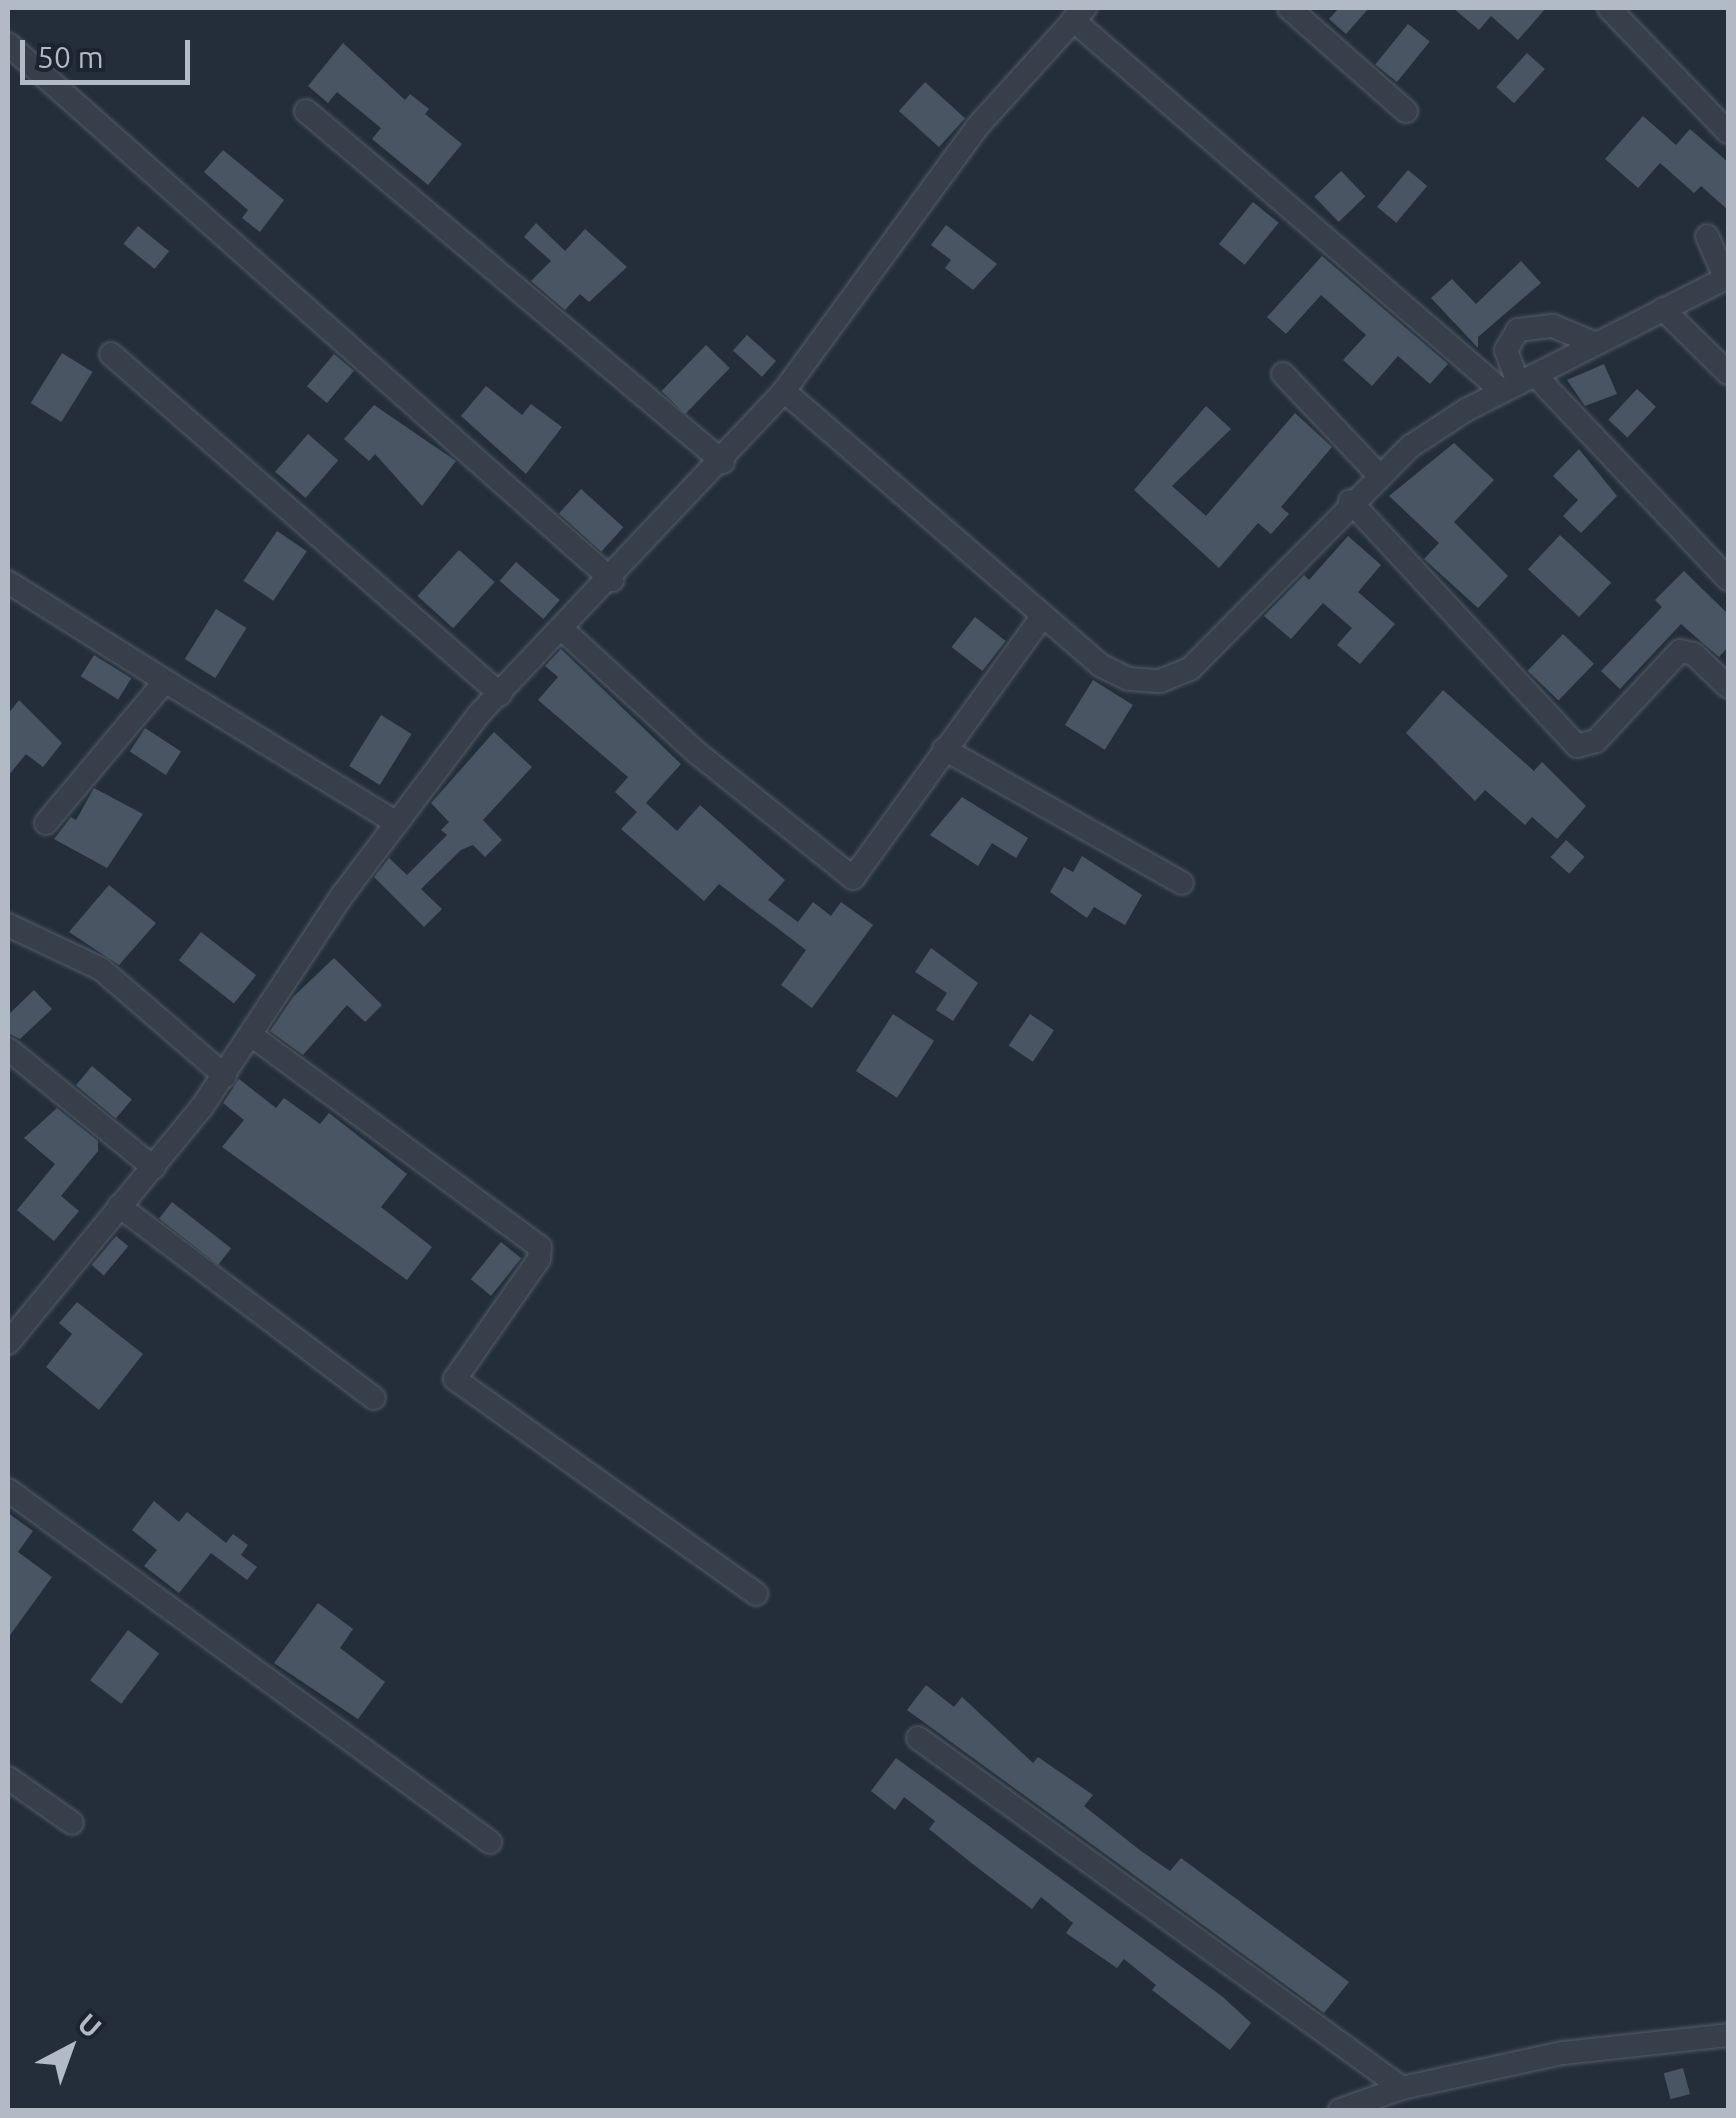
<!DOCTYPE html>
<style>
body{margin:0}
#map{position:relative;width:1736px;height:2118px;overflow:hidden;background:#232e3a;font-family:Ubuntu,sans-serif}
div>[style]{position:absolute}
.building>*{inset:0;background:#495563;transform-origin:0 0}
.roads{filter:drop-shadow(0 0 2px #555d68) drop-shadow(0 0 2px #555d68)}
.minor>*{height:22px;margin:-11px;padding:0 11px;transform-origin:11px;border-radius:11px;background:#373f4a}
span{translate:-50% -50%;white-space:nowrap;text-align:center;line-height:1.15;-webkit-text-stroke:9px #1c242f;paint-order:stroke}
.frame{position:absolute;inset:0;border:10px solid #b2bac6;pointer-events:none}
.north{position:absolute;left:20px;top:1998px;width:100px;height:100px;-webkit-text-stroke:8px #1c242f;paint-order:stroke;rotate:41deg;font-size:28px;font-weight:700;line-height:40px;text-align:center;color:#b2bac6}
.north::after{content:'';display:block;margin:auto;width:35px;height:45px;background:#b2bac6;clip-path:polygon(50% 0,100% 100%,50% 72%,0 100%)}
.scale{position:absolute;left:20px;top:40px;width:170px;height:45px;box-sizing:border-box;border:5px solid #b2bac6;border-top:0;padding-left:12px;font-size:30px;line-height:35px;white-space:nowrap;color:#b2bac6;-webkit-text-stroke:8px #1c242f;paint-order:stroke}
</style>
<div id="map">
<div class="building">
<i style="clip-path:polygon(1339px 8px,1369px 8px,1346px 34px,1329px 19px)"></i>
<i style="clip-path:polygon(1453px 8px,1546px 8px,1518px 40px,1491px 16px,1479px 30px)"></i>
<i style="left:1408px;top:24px;width:28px;height:52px;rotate:39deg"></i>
<i style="clip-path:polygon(343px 43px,405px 100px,410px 94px,429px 109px,425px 114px,462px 144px,428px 185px,372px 139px,381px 128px,337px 92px,328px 103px,308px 86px)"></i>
<i style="left:1527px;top:53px;width:24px;height:46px;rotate:42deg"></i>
<i style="left:925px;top:82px;width:54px;height:39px;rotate:42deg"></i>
<i style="clip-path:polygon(1643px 116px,1676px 145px,1690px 129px,1728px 162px,1728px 210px,1701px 186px,1694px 193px,1660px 163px,1638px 188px,1605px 159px)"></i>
<i style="clip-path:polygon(223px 150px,284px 200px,260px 232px,242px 218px,248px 210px,204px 172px)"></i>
<i style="left:1408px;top:170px;width:25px;height:48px;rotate:40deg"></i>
<i style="left:1341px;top:171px;width:35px;height:37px;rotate:46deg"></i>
<i style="left:1253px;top:202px;width:33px;height:54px;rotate:39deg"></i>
<i style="clip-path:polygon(536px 223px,565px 251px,585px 229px,627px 267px,589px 302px,580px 294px,565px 310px,531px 281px,551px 261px,524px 237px)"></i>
<i style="clip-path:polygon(946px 225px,997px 264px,973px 290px,945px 268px,951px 260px,931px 245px)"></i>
<i style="left:138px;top:226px;width:40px;height:23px;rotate:39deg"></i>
<i style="clip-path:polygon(1322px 256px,1448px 364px,1430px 384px,1398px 356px,1372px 386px,1343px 360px,1366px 335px,1321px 295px,1286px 334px,1267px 317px)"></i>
<i style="clip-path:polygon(1521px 261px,1541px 283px,1478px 337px,1478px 348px,1431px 298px,1452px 279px,1476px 304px)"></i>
<i style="left:747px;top:335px;width:39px;height:21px;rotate:42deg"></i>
<i style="left:706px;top:345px;width:33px;height:64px;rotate:44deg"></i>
<i style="left:62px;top:353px;width:36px;height:59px;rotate:32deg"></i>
<i style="left:334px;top:354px;width:26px;height:42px;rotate:40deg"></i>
<i style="clip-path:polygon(1604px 364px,1617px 394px,1585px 406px,1567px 380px)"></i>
<i style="clip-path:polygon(486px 386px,522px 415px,531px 404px,562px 427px,526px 474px,461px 416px)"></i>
<i style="left:1637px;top:389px;width:26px;height:42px;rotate:43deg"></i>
<i style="clip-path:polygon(374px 405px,456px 461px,422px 506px,375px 454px,369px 461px,344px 439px)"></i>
<i style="clip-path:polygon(1206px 406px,1231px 429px,1172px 486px,1206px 516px,1295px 413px,1332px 447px,1281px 507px,1289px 514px,1271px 534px,1258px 523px,1219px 568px,1134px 490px)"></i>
<i style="left:308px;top:434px;width:40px;height:50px;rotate:41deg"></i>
<i style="clip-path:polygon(1454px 443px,1494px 480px,1454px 522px,1508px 576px,1478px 608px,1424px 559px,1439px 543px,1389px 496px)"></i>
<i style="clip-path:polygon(1579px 449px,1617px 496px,1581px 533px,1563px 516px,1578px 500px,1553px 476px)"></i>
<i style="left:581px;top:489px;width:57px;height:33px;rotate:42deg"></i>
<i style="left:277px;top:531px;width:36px;height:60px;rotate:34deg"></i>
<i style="left:1560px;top:535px;width:70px;height:47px;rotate:43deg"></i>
<i style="clip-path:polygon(1348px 536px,1381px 565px,1358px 592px,1395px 624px,1360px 664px,1337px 645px,1352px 628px,1323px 603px,1291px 639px,1264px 616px,1304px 575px,1309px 580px)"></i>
<i style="left:459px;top:550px;width:48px;height:62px;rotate:42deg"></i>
<i style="left:516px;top:562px;width:58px;height:25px;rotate:41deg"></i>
<i style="clip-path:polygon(1684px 571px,1728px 614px,1728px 647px,1719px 657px,1681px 624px,1620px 689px,1601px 671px,1662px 607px,1655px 600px)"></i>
<i style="left:216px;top:609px;width:36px;height:59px;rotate:32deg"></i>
<i style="left:975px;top:617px;width:39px;height:38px;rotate:38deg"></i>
<i style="left:1563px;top:634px;width:43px;height:51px;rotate:44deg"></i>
<i style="clip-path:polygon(561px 649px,681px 764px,646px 803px,677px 831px,700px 805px,785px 880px,768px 900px,798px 922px,813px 902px,831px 916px,841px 902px,873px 925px,812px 1008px,781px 985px,806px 950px,719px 884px,704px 901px,621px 829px,637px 812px,615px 792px,628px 777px,538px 700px,558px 677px,545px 666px)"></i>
<i style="left:94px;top:655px;width:44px;height:25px;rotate:32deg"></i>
<i style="left:1093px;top:680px;width:47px;height:53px;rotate:32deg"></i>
<i style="clip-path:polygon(1443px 690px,1534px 771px,1542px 762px,1586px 806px,1557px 839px,1532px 817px,1525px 825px,1485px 790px,1475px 801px,1406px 733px)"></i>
<i style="clip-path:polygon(19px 700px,62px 743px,43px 767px,26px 754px,8px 776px,8px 714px)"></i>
<i style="left:381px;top:715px;width:36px;height:60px;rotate:32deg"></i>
<i style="left:145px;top:728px;width:43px;height:28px;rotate:33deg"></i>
<i style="clip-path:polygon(494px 732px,532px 767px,483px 820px,502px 840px,485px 857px,473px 845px,461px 850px,421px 889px,442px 909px,424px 927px,374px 877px,389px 858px,407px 875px,447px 835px,441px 830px,449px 822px,431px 803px)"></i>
<i style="clip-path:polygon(94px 788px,143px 814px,107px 868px,54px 839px,71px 817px,76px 820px)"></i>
<i style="clip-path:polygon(962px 797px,1028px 838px,1016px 858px,992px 843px,978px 866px,930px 835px)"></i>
<i style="left:1566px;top:840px;width:25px;height:23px;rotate:42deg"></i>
<i style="clip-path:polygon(1082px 856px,1142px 895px,1125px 925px,1094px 907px,1087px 918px,1050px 892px,1064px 867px,1073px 872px)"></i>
<i style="clip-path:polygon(109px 885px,156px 923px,119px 965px,69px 932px)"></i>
<i style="left:201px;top:932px;width:70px;height:36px;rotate:38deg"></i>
<i style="clip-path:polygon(931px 948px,978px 983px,953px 1021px,936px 1010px,947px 993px,915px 972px)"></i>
<i style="clip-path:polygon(334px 958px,382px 1005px,365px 1022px,347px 1005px,303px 1055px,270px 1031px,293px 997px)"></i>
<i style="clip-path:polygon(34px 990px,52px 1009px,20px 1039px,8px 1033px,8px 1015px)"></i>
<i style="left:893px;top:1014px;width:49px;height:68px;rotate:33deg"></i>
<i style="left:1030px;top:1014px;width:29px;height:38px;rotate:34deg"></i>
<i style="left:92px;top:1066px;width:52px;height:25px;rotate:40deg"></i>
<i style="clip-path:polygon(239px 1079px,276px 1108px,284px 1098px,320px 1124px,329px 1113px,407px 1174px,381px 1207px,432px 1247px,407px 1280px,222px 1147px,244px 1120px,223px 1103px)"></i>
<i style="clip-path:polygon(57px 1108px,98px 1141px,98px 1151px,61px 1196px,79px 1211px,54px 1241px,17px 1210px,55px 1164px,24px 1138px)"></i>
<i style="left:172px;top:1202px;width:75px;height:21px;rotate:38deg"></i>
<i style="left:116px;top:1236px;width:16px;height:38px;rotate:40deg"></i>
<i style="left:501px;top:1242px;width:26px;height:48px;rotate:39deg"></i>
<i style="clip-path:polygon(77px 1302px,143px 1354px,99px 1410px,46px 1367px,72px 1334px,59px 1323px)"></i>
<i style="clip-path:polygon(154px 1501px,179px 1522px,187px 1512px,226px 1543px,233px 1534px,248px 1545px,241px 1555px,257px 1567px,247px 1580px,211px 1553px,179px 1593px,144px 1566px,157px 1550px,132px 1530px)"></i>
<i style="clip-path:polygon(8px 1513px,33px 1531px,18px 1552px,52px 1577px,8px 1638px)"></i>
<i style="clip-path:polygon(318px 1603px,353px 1629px,340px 1648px,385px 1682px,358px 1719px,274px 1663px)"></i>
<i style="left:128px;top:1630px;width:39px;height:63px;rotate:37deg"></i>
<i style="clip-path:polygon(926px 1685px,954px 1707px,962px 1697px,1033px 1763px,1038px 1757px,1093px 1795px,1084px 1806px,1141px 1851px,1170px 1871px,1181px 1858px,1349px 1982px,1324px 2013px,907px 1710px)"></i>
<i style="clip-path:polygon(896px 1758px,1223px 1997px,1251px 2023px,1230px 2050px,1152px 1990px,1156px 1985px,1124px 1959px,1117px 1968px,1066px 1933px,1073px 1923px,1041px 1897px,1032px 1909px,974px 1865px,929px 1829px,935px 1821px,904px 1797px,895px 1810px,871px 1791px)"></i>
<i style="left:1683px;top:2068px;width:27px;height:20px;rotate:75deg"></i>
</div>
<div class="roads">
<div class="minor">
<i style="left:1289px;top:8px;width:156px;rotate:41.4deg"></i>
<i style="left:1609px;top:8px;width:172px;rotate:46.2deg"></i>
<i style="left:1073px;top:20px;width:567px;rotate:40.85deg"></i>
<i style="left:8px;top:44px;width:808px;rotate:41.59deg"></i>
<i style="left:306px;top:111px;width:545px;rotate:40.09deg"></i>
<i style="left:1707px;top:236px;width:47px;rotate:66.2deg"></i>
<i style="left:1663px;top:309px;width:91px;rotate:44.6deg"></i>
<i style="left:111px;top:354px;width:517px;rotate:41.15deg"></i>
<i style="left:1283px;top:374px;width:138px;rotate:46.5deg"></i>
<i style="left:1535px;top:375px;width:281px;rotate:46.6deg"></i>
<i style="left:1518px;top:383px;width:35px;rotate:-110deg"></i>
<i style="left:1506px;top:350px;width:23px;rotate:-59deg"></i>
<i style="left:1518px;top:330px;width:35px;rotate:-7deg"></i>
<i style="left:1553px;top:326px;width:44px;rotate:22.5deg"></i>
<i style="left:784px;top:391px;width:418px;rotate:40.9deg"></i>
<i style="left:1100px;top:665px;width:32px;rotate:26deg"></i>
<i style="left:1129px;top:679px;width:31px;rotate:4deg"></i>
<i style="left:1160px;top:681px;width:32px;rotate:-22deg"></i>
<i style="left:1190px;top:669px;width:314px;rotate:-45.3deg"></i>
<i style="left:1411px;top:446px;width:66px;rotate:-33.2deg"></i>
<i style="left:1466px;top:410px;width:294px;rotate:-26.9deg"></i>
<i style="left:1350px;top:501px;width:334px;rotate:47.2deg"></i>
<i style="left:1577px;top:746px;width:20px;rotate:-15deg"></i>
<i style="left:1596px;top:741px;width:123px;rotate:-47deg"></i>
<i style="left:1680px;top:651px;width:14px;rotate:12deg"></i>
<i style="left:1694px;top:654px;width:47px;rotate:44.1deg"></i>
<i style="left:8px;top:582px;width:186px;rotate:32.2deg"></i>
<i style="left:563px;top:630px;width:180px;rotate:42.5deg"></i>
<i style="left:696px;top:752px;width:201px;rotate:38.7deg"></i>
<i style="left:853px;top:878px;width:324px;rotate:-54.1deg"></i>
<i style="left:944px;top:749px;width:273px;rotate:29.4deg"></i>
<i style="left:46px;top:823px;width:185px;rotate:-50deg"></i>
<i style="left:165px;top:681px;width:272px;rotate:31.5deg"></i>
<i style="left:8px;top:925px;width:103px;rotate:25.3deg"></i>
<i style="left:101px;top:969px;width:164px;rotate:40.8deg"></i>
<i style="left:251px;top:1035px;width:358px;rotate:36.3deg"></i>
<i style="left:540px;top:1247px;width:12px;rotate:95deg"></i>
<i style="left:539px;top:1259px;width:146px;rotate:125deg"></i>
<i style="left:455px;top:1379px;width:370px;rotate:35.5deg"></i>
<i style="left:8px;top:1049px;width:188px;rotate:39.2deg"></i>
<i style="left:119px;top:1206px;width:319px;rotate:37deg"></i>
<i style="left:8px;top:1343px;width:306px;rotate:-50.6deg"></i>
<i style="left:202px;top:1107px;width:255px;rotate:-56.5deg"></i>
<i style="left:343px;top:894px;width:226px;rotate:-52.9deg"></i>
<i style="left:479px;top:714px;width:444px;rotate:-46.6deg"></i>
<i style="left:784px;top:391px;width:327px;rotate:-53.8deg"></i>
<i style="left:977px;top:127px;width:161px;rotate:-47.8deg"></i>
<i style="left:8px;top:1490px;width:597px;rotate:36.14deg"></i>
<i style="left:918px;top:1738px;width:597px;rotate:35.87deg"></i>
<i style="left:8px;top:1778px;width:78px;rotate:35.1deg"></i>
<i style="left:1340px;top:2110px;width:66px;rotate:-19.5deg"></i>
<i style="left:1402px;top:2088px;width:165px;rotate:-12.3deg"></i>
<i style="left:1563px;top:2053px;width:166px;rotate:-6.2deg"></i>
</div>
</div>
<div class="frame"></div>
<div class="north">U</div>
<div class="scale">50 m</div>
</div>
